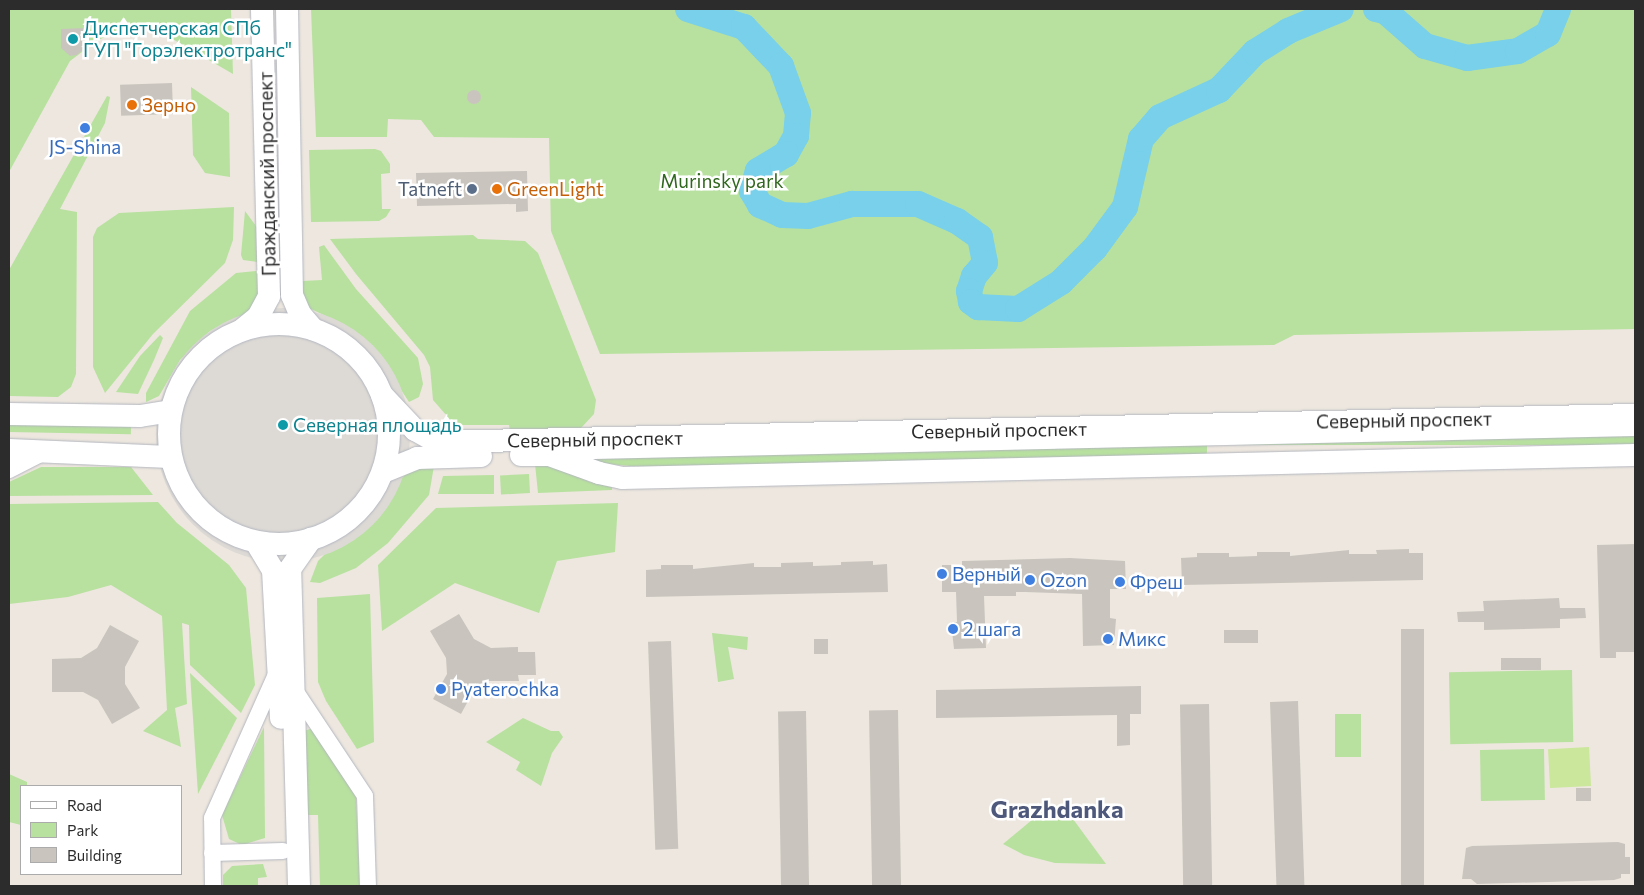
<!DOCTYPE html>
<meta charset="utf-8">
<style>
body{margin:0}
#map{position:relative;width:1644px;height:895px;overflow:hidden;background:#ede7df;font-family:Commissioner,sans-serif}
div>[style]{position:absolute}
.green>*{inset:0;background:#b8e19f;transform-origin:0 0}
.pitch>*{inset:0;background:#cae79b;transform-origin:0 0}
.plaza>*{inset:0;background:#dddad6}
.round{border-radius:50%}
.river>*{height:26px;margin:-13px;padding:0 13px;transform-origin:13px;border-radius:13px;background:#78d0ea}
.building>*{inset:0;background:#c9c5be;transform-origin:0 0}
.roads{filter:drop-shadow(0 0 1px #b3b6bf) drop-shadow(0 0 1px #b3b6bf)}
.minor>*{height:16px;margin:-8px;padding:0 8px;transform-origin:8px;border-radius:8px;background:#fff}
.secondary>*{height:22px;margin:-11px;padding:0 11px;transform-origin:11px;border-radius:11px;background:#fff}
.secondary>.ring{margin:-11px;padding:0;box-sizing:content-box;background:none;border:22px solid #fff;border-radius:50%}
.dots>*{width:14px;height:14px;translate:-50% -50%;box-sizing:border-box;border:2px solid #fff;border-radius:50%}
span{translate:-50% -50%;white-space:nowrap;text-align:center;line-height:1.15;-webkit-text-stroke:5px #fff;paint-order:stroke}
.culture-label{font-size:19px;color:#0d838f}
.left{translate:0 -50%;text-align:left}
.food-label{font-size:19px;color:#c56008}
.shop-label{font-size:19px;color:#366cbe}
.street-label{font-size:19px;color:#2c2c2c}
.park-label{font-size:19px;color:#30671e}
.service-label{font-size:19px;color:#4e5e75}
.right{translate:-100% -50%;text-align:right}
.district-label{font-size:24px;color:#4e587b;font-weight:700}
.frame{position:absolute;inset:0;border:10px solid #2c2c2c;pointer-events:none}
.legend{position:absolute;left:20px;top:785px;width:162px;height:90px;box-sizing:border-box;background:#fff;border:1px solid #ababab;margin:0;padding:6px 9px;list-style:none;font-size:15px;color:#2c2c2c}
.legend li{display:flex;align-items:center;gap:10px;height:25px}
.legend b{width:25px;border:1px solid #ababab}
</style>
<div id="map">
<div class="green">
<i style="clip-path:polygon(9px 9px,231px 9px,233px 74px,157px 30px,126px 28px,98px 40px,70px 61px,9px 172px)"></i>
<i style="clip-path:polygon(311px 9px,1635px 9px,1635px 329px,1294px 335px,1274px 345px,600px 354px,551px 231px,549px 138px,434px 137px,421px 120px,388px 119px,387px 137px,316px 137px)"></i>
<i style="clip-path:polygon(191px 87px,229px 113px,230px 177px,205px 173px,193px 155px)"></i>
<i style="clip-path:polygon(107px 96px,110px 97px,105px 123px,60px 209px,77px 212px,76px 374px,71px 387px,58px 397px,9px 396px,9px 270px)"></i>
<i style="clip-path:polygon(375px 149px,381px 151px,390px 164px,390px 173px,381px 174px,382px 209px,391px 209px,386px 217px,379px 221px,311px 222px,309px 150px)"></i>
<i style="clip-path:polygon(234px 207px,233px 240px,225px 263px,153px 334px,105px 393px,93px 367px,93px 237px,97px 228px,119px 213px)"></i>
<i style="clip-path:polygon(245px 211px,256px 226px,257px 262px,243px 260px,241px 255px)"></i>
<i style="clip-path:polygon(473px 235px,478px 239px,525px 241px,538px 253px,596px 400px,594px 414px,581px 428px,510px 432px,509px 425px,447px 425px,447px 416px,433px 400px,430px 367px,424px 355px,356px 274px,330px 239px)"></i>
<i style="clip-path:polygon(324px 245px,356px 289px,418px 358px,423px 384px,419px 397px,409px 402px,374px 349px,332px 319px,309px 308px,303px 297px,302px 281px,322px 280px,319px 247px)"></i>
<i style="clip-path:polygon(257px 271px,258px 294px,249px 312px,210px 331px,199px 341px,180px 360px,159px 396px,146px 402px,146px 393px,190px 311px,236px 273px)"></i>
<i style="clip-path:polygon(160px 335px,163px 338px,154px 360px,138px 394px,116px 392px,140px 356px)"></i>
<i style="left:9px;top:424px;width:122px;height:8px;rotate:1deg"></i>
<i style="left:1635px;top:433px;width:12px;height:418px;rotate:90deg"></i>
<i style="clip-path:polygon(1207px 442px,1207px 454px,642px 467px,607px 464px,592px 461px,590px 456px)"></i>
<i style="clip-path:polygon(535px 464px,555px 465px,590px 482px,612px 487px,612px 490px,538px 493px)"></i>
<i style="clip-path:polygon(434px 466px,429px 495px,388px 543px,356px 568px,320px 583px,310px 582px,318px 561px,407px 473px,416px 467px)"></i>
<i style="clip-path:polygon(41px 467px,131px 467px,153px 495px,9px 496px,9px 482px)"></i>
<i style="left:529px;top:474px;width:19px;height:29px;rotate:87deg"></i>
<i style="clip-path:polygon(494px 475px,494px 494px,438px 494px,443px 476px)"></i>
<i style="clip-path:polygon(158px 502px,177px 523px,229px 565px,246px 588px,255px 685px,241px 713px,190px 665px,189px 625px,182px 623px,187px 704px,175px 708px,181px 747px,143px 731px,167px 710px,162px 616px,111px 585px,68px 597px,9px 604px,9px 504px)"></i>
<i style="clip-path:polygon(618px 503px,615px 552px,557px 561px,539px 613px,455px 583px,382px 631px,378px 565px,436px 508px)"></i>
<i style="clip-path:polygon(370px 594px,374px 742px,357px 749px,326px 701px,318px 682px,317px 598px)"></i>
<i style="clip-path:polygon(712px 633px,748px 637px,747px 650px,728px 647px,734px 679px,718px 682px)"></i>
<i style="left:1572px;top:670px;width:72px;height:123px;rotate:89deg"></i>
<i style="clip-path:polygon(190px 673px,237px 718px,198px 794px)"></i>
<i style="left:1335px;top:714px;width:26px;height:43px"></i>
<i style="clip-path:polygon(523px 718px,551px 731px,559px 731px,563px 737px,552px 753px,541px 786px,516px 770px,520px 762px,486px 742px)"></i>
<i style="clip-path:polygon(264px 727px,265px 838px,242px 845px,229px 839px,222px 815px)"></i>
<i style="clip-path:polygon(313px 728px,356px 797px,360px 886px,320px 886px,318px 815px,305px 815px,304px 731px)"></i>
<i style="left:1544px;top:749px;width:51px;height:64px;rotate:89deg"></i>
<i style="clip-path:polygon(9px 774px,27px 782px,27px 786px,21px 786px,21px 825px,9px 822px)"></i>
<i style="clip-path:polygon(1051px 804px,1061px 807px,1073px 819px,1106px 864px,1055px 863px,1024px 855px,1003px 844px)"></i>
<i style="clip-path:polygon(263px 864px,267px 877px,258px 878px,258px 886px,223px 886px,223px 875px,232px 866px)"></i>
</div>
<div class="pitch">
<i style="left:1589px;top:747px;width:39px;height:41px;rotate:87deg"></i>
</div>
<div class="plaza">
<i class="round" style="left:156px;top:308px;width:254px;height:254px"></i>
</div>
<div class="river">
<i style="left:688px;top:9px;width:59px;rotate:17.8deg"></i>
<i style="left:744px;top:27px;width:54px;rotate:46.5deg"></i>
<i style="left:781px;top:66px;width:50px;rotate:70.1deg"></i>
<i style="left:798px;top:113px;width:23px;rotate:95deg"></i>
<i style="left:796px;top:136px;width:21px;rotate:119deg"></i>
<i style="left:786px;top:154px;width:33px;rotate:149deg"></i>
<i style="left:758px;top:171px;width:21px;rotate:107deg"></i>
<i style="left:752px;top:191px;width:16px;rotate:60deg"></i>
<i style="left:760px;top:205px;width:24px;rotate:24deg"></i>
<i style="left:782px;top:215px;width:26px;rotate:2deg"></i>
<i style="left:808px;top:216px;width:46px;rotate:-15.3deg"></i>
<i style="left:852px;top:204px;width:66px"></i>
<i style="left:918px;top:204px;width:43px;rotate:23.6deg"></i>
<i style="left:957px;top:221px;width:28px;rotate:35deg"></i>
<i style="left:980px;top:237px;width:26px;rotate:79deg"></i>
<i style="left:985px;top:263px;width:17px;rotate:130deg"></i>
<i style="left:974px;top:276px;width:16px;rotate:108deg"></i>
<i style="left:969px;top:291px;width:11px;rotate:80deg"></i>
<i style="left:971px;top:302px;width:9px;rotate:36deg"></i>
<i style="left:978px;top:307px;width:40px;rotate:2.9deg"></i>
<i style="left:1018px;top:309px;width:51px;rotate:-32.1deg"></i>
<i style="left:1061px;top:282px;width:48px;rotate:-45deg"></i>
<i style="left:1095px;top:248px;width:51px;rotate:-53.8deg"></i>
<i style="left:1125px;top:207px;width:70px;rotate:-76.8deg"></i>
<i style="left:1141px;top:139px;width:29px;rotate:-49deg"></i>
<i style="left:1160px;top:117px;width:65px;rotate:-24.6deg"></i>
<i style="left:1219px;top:90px;width:52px;rotate:-46.5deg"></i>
<i style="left:1255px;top:52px;width:39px;rotate:-32deg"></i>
<i style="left:1288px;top:31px;width:57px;rotate:-22.5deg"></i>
<i style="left:1376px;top:9px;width:9px;rotate:13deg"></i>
<i style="left:1385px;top:11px;width:53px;rotate:41.2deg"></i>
<i style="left:1425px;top:46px;width:44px;rotate:15.9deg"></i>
<i style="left:1467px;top:58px;width:51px;rotate:-7.8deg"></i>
<i style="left:1518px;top:51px;width:34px;rotate:-30deg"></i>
<i style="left:1548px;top:34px;width:27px;rotate:-68deg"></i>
</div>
<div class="building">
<i style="clip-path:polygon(85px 28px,86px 47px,77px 55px,70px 56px,61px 48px,61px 29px)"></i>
<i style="left:172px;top:83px;width:31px;height:52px;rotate:88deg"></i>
<i class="round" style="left:467px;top:90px;width:14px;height:14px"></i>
<i style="clip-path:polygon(527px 171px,528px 211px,516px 212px,516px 204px,417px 206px,416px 173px)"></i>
<i style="clip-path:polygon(1635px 544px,1635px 652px,1616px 652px,1616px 658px,1600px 658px,1597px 545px)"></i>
<i style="clip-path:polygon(1409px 549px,1409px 553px,1423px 553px,1423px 580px,1182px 585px,1181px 558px,1197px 557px,1197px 553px,1229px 553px,1229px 557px,1257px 556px,1257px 552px,1290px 552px,1290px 556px,1349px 550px,1349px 554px,1377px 554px,1376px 550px)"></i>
<i style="clip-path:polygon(1070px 558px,1125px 561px,1126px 589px,1110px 589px,1110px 618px,1116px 619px,1114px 645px,1083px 646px,1082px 594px,1025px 592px,1016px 592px,1016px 596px,984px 596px,986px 648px,954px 649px,951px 622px,957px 622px,956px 592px,942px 592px,942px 565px,962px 565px,962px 561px)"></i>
<i style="clip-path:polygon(873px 561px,873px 565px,887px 564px,888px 592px,646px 597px,646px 570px,661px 569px,661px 565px,693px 565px,693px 569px,754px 563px,754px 567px,781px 567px,781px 563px,813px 562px,813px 566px,841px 565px,841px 562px)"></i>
<i style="clip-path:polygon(1559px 598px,1560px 608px,1585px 608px,1586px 618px,1560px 619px,1560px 628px,1484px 630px,1484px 622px,1458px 622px,1457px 612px,1484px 611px,1483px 601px)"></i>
<i style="clip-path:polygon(459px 614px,474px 639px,491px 648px,518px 647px,518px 652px,535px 652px,536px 675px,518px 675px,519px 681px,489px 681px,474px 690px,461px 714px,433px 699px,447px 674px,446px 658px,430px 631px)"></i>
<i style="clip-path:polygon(110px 625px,139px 641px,125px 667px,125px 684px,140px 708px,112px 724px,98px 700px,83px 692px,52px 692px,52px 659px,81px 658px,97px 648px)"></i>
<i style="left:1401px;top:629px;width:23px;height:257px"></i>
<i style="left:1224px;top:630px;width:34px;height:13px"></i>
<i style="left:814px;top:639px;width:14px;height:15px"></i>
<i style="left:671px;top:641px;width:208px;height:23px;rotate:88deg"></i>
<i style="left:1541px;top:658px;width:12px;height:40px;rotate:90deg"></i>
<i style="clip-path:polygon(1141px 686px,1141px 714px,1130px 714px,1130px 745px,1117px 746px,1117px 715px,936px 718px,936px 690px)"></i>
<i style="left:1298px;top:701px;width:185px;height:28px;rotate:88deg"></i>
<i style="left:1209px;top:704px;width:182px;height:29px;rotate:89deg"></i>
<i style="left:898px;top:710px;width:176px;height:29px;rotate:89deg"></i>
<i style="left:806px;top:711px;width:175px;height:28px;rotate:89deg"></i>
<i style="left:1576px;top:788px;width:15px;height:13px"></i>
<i style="clip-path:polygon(1618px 842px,1625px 844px,1625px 857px,1630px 857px,1630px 874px,1621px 874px,1621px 878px,1614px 880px,1477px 884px,1471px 879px,1462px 879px,1466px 848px,1472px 846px)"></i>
</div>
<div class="roads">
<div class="minor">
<i style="left:554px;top:454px;width:39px;rotate:-4deg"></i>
<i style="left:593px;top:451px;width:1042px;rotate:-1.26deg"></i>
<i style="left:9px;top:470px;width:39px;rotate:-27deg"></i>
<i style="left:294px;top:689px;width:128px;rotate:56.4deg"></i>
<i style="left:365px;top:796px;width:90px;rotate:88.1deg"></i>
<i style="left:212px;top:853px;width:71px;rotate:-1.6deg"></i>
<i style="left:213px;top:886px;width:68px;rotate:-90.8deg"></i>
<i style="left:212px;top:818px;width:158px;rotate:-66deg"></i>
</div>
<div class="secondary">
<i style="left:287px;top:9px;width:286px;rotate:89deg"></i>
<i style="left:292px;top:295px;width:21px;rotate:67deg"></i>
<i style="left:300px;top:314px;width:20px;rotate:49deg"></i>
<i class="ring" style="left:169px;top:324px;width:198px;height:198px"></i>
<i style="left:243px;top:329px;width:19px;rotate:-39deg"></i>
<i style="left:258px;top:317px;width:24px;rotate:-62deg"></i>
<i style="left:269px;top:296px;width:287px;rotate:-91.4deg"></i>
<i style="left:382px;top:395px;width:48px;rotate:46.7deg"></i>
<i style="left:415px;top:430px;width:25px;rotate:29deg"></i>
<i style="left:437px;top:442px;width:1198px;rotate:-1.29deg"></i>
<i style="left:9px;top:414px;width:131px;rotate:0.9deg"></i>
<i style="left:140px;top:416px;width:31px;rotate:-9deg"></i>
<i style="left:9px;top:450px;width:161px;rotate:2.5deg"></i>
<i style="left:521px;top:455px;width:28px"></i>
<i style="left:549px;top:455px;width:53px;rotate:19.8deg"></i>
<i style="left:599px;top:473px;width:24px;rotate:12deg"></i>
<i style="left:622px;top:478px;width:1013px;rotate:-1.3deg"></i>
<i style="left:383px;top:472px;width:37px;rotate:-22deg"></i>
<i style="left:417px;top:458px;width:64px;rotate:-1.8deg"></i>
<i style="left:256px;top:542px;width:33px;rotate:59deg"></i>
<i style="left:273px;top:570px;width:148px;rotate:86.9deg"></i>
<i style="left:299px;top:886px;width:317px;rotate:-91.6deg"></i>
<i style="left:290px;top:569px;width:37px;rotate:-55deg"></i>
</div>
</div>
<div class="dots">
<i style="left:73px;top:39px;background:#0f9aa8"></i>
<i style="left:132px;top:105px;background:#e8710a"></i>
<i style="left:85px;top:128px;background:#3f7fe0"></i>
<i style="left:472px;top:189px;background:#5c6f8a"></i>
<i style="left:497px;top:189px;background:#e8710a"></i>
<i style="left:283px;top:425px;background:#0f9aa8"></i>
<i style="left:942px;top:574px;background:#3f7fe0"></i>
<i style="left:1030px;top:580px;background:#3f7fe0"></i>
<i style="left:1120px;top:582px;background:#3f7fe0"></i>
<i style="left:953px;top:629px;background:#3f7fe0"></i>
<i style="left:1108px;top:639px;background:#3f7fe0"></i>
<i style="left:441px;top:689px;background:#3f7fe0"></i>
</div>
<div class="culture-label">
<span class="left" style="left:83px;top:39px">Диспетчерская СПб<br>ГУП "Горэлектротранс"</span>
<span class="left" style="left:293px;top:425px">Северная площадь</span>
</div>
<div class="food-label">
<span class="left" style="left:142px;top:105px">Зерно</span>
<span class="left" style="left:507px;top:189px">GreenLight</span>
</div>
<div class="shop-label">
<span style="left:85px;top:147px">JS-Shina</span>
<span class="left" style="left:952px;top:574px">Верный</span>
<span class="left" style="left:1040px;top:580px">Ozon</span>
<span class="left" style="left:1130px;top:582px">Фреш</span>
<span class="left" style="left:963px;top:629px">2 шага</span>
<span class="left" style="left:1118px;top:639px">Микс</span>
<span class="left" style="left:451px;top:689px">Pyaterochka</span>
</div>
<div class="street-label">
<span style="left:267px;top:174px;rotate:-91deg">Гражданский проспект</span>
<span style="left:1404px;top:420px;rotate:-1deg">Северный проспект</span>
<span style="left:999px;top:430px;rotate:-1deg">Северный проспект</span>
<span style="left:595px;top:439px;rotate:-1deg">Северный проспект</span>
</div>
<div class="park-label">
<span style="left:722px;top:181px">Murinsky park</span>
</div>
<div class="service-label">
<span class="right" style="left:462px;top:189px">Tatneft</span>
</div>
<div class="district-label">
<span style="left:1057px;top:809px">Grazhdanka</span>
</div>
<div class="frame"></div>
<ul class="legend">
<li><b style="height:6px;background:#fff"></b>Road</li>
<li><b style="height:14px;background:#b8e19f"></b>Park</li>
<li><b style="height:14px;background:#c9c5be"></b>Building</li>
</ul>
</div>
